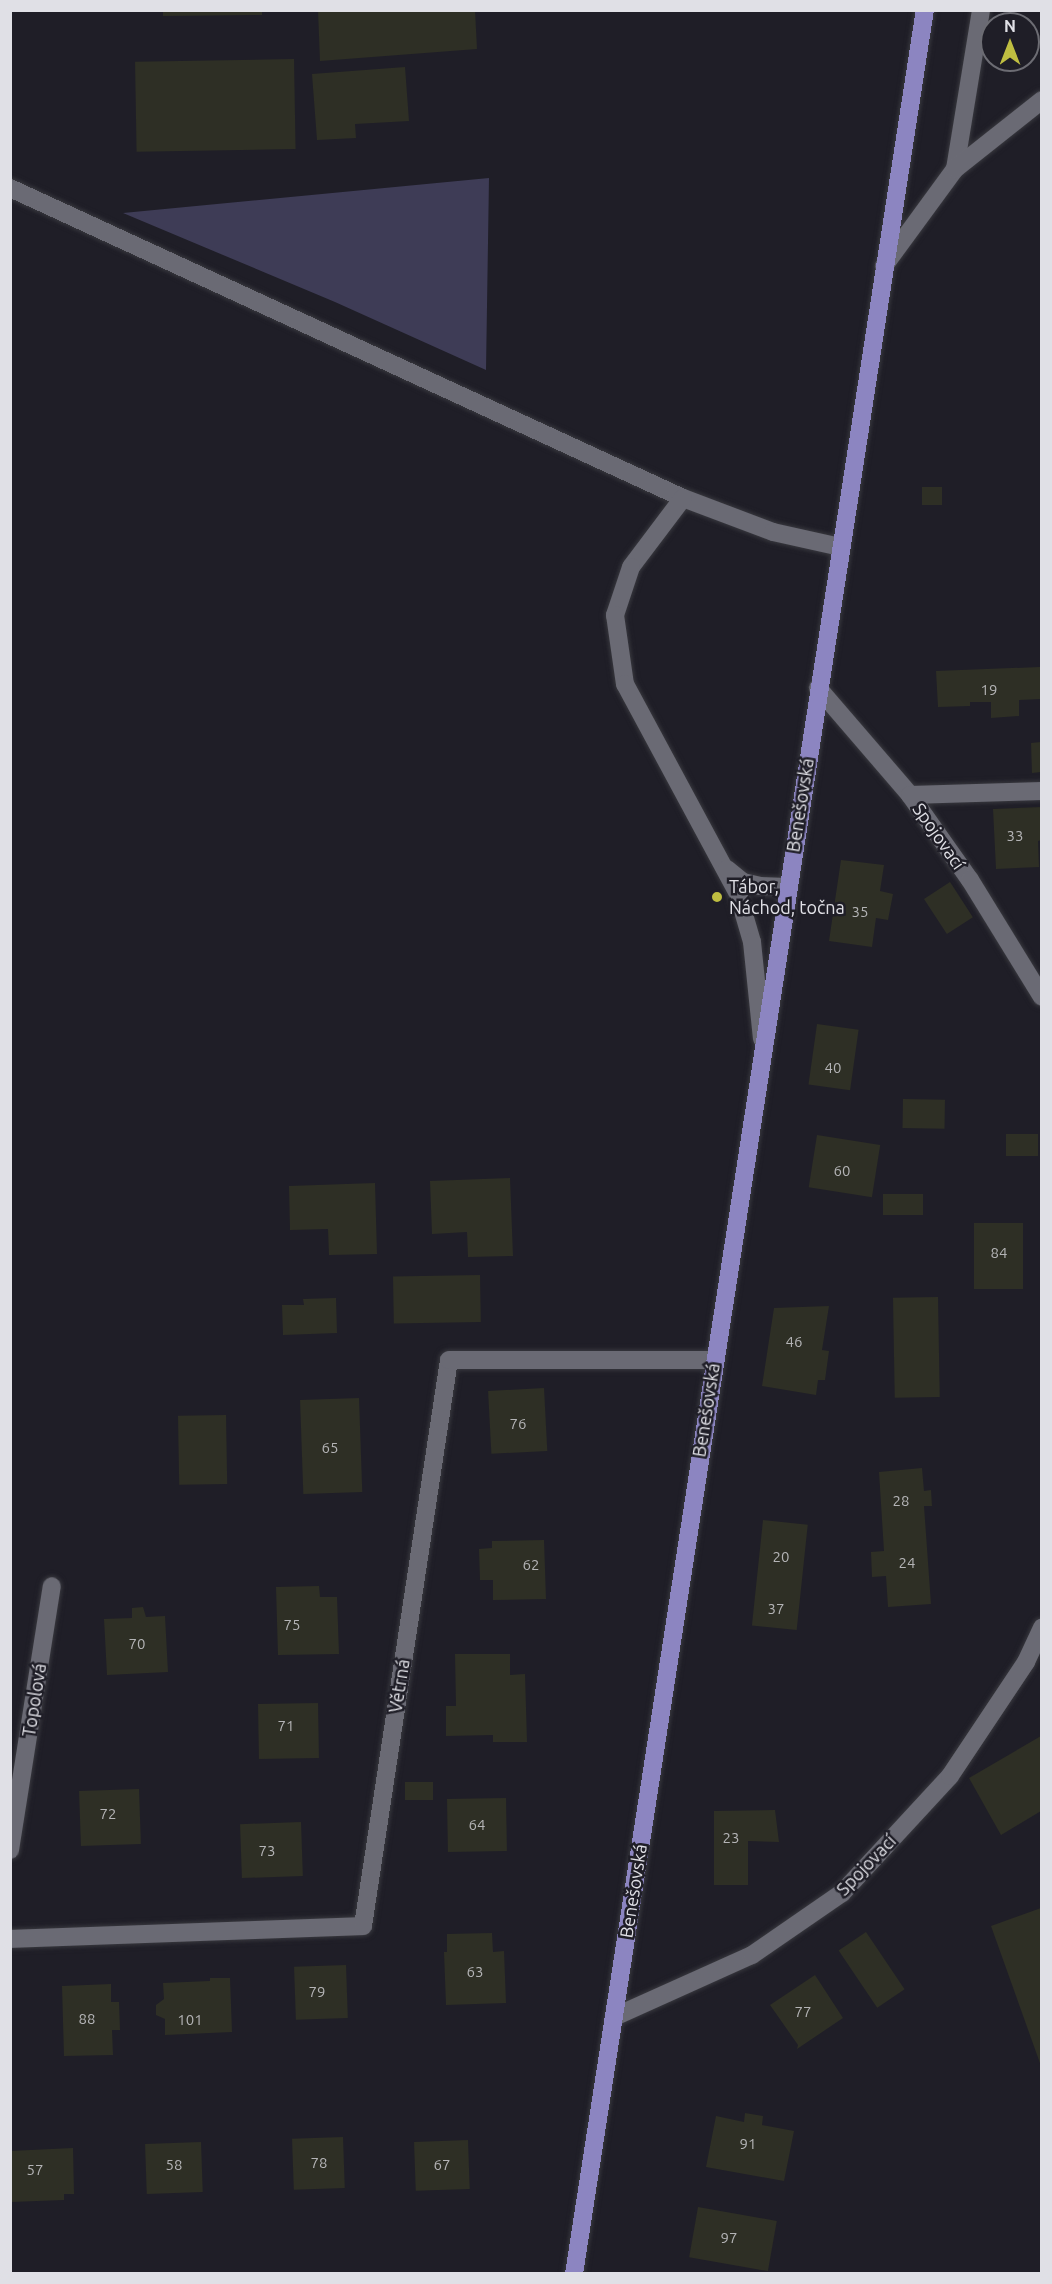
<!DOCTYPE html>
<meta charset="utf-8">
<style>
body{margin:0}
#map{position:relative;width:1052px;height:2284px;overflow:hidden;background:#1f1e27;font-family:Ubuntu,sans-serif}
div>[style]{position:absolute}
.green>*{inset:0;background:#3e3c56}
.building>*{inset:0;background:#2e2f25;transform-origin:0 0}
.roads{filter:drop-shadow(0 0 2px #38383e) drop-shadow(0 0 2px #38383e)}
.minor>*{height:18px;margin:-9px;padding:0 9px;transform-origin:9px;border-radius:9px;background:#6a6a74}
.major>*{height:18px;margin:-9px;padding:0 9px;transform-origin:9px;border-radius:9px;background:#8c85c1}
.dots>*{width:16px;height:16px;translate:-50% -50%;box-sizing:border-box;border:3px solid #1f1e27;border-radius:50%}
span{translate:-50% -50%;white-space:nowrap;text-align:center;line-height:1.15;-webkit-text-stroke:5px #1f1e27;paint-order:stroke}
.number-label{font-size:15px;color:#b4b4b6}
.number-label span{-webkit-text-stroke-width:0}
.street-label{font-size:18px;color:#e0e0e6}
.poi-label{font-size:18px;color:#e0e0e6}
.left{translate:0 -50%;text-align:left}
.frame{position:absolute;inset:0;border:12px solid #e0e0e6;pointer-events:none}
.north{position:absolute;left:980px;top:12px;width:60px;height:60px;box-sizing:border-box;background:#1f1e27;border:2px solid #6c6c73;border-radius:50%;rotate:0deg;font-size:16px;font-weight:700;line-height:24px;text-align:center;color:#e0e0e6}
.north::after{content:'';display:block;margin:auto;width:21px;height:27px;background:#bfbe41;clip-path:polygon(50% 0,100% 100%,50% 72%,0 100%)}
</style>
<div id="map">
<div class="green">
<i style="clip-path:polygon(489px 178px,486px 370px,335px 302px,123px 213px)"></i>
</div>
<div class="building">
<i style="clip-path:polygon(163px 10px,262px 10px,262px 15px,163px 16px)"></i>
<i style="clip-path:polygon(318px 10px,475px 10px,477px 49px,320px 61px)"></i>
<i style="left:294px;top:59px;width:90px;height:159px;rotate:89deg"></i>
<i style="clip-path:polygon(405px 67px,409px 121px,355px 124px,356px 138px,317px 140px,312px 74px)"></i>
<i style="left:922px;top:487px;width:20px;height:18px"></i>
<i style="clip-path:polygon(1040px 667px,1041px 699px,1019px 700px,1019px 716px,991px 718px,991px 702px,970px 702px,970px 706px,938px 707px,936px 671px)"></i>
<i style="clip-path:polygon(1041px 742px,1041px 772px,1032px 773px,1031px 743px)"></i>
<i style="clip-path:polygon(1041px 807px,1041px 840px,1038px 841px,1039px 867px,996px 869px,993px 809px)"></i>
<i style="clip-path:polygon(841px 860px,884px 865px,880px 891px,893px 894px,888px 920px,876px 918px,872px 947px,829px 941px)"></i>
<i style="left:950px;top:882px;width:42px;height:31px;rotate:57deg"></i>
<i style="left:817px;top:1024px;width:42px;height:61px;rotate:8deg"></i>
<i style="left:903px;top:1099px;width:42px;height:29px;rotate:1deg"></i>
<i style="left:1006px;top:1134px;width:32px;height:22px"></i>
<i style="left:817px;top:1135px;width:64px;height:53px;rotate:9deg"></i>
<i style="clip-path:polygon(510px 1178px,513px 1256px,468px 1257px,467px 1232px,432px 1234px,430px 1181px)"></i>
<i style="clip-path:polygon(375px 1183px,377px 1254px,329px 1255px,328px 1229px,290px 1230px,289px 1186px)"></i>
<i style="left:923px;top:1194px;width:21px;height:40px;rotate:90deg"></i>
<i style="left:974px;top:1223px;width:49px;height:66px"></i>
<i style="left:480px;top:1275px;width:47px;height:87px;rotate:89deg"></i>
<i style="left:938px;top:1297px;width:100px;height:45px;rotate:89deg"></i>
<i style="clip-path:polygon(336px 1298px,337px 1333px,283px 1335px,282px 1305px,304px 1305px,303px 1299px)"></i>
<i style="clip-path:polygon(829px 1306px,822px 1350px,829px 1351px,825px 1380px,818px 1380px,816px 1395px,762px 1386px,774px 1308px)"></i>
<i style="left:544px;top:1388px;width:63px;height:56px;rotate:87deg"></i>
<i style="left:359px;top:1398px;width:94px;height:59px;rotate:88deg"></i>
<i style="left:226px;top:1415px;width:69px;height:48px;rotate:89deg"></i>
<i style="clip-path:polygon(922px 1468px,924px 1491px,931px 1490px,932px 1506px,924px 1506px,931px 1604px,888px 1607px,886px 1576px,872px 1577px,871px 1552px,884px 1551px,879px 1472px)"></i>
<i style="left:763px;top:1520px;width:45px;height:106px;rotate:6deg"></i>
<i style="clip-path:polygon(544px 1540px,546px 1599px,493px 1600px,493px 1580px,480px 1580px,479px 1549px,492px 1548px,492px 1541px)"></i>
<i style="clip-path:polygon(319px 1586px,320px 1597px,337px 1597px,339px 1654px,278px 1655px,276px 1587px)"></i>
<i style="clip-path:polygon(143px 1607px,146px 1617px,165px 1616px,168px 1672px,107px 1675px,104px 1619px,132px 1618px,132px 1608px)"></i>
<i style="clip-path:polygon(455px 1654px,510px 1654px,510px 1675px,525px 1674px,527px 1742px,493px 1742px,493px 1735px,446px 1736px,446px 1706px,456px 1706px)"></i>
<i style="left:318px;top:1703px;width:55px;height:60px;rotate:89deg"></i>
<i style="clip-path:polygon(1041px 1736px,1041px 1811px,1001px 1835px,969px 1778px)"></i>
<i style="left:433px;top:1782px;width:18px;height:28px;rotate:90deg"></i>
<i style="left:139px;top:1789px;width:55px;height:60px;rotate:88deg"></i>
<i style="left:506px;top:1798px;width:53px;height:59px;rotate:89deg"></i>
<i style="clip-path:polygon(775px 1810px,779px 1842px,748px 1841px,748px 1885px,714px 1885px,714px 1811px)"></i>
<i style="left:301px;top:1822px;width:54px;height:61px;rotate:88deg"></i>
<i style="clip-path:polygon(1041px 1908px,1041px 2066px,991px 1926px)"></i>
<i style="left:866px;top:1932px;width:69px;height:33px;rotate:56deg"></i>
<i style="clip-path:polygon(492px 1933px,493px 1952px,504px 1951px,506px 2003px,446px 2005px,444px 1952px,447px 1952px,447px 1934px)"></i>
<i style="left:346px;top:1965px;width:53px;height:52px;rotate:88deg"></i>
<i style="clip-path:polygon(815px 1975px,843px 2018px,797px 2049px,798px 2045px,770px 2005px)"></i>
<i style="clip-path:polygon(210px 1978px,230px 1978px,232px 2032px,165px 2035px,165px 2019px,156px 2015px,156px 2005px,164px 1999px,163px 1983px,210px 1981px)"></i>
<i style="clip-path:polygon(111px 1984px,111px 2002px,119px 2002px,120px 2030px,112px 2030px,113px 2055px,64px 2056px,62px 1986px)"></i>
<i style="clip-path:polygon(745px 2113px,763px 2116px,762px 2125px,794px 2131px,784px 2181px,706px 2167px,716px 2116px,744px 2122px)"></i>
<i style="left:343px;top:2137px;width:51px;height:51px;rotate:88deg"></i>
<i style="left:468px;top:2140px;width:49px;height:54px;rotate:88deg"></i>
<i style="left:201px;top:2142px;width:50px;height:56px;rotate:88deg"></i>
<i style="clip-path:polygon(73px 2148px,74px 2194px,64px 2194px,64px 2200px,11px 2202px,10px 2151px)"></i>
<i style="left:698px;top:2207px;width:80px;height:51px;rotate:10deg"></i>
</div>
<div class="roads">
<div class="minor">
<i style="left:955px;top:169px;width:161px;rotate:-80.7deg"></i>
<i style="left:10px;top:188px;width:741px;rotate:24.73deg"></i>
<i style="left:683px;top:498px;width:96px;rotate:20.7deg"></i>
<i style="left:773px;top:532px;width:69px;rotate:12.6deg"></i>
<i style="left:884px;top:266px;width:120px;rotate:-53.8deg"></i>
<i style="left:955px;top:169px;width:111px;rotate:-38.4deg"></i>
<i style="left:683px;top:498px;width:86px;rotate:127deg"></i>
<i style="left:631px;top:567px;width:51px;rotate:108.4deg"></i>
<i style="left:615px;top:615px;width:70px;rotate:81.8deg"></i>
<i style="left:625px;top:684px;width:238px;rotate:61.7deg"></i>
<i style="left:738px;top:894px;width:50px;rotate:73.7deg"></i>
<i style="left:752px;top:942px;width:97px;rotate:84.1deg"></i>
<i style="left:818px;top:688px;width:141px;rotate:49.3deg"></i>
<i style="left:910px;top:795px;width:104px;rotate:54.8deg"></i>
<i style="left:970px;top:880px;width:137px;rotate:58.4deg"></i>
<i style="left:910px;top:795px;width:132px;rotate:-1.7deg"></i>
<i style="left:727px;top:869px;width:21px;rotate:39deg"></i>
<i style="left:743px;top:882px;width:17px;rotate:13deg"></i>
<i style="left:760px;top:886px;width:27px;rotate:2deg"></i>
<i style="left:10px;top:1850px;width:267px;rotate:-81deg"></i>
<i style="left:10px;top:1939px;width:353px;rotate:-2.1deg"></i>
<i style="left:363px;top:1926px;width:572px;rotate:-81.36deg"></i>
<i style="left:449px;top:1360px;width:265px"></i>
<i style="left:614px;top:2017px;width:151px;rotate:-24.2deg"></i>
<i style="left:752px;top:1955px;width:109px;rotate:-34.6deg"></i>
<i style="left:842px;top:1893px;width:159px;rotate:-47.3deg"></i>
<i style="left:950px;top:1776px;width:137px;rotate:-56.3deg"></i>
<i style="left:1026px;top:1662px;width:38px;rotate:-65deg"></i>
</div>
<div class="major">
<i style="left:574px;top:2274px;width:2291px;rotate:-81.19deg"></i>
</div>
</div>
<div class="dots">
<i style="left:717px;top:897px;background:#bfbe41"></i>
</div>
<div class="number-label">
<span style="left:989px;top:690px">19</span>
<span style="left:1015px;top:836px">33</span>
<span style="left:860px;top:912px">35</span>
<span style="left:833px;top:1068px">40</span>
<span style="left:842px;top:1171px">60</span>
<span style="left:999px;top:1253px">84</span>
<span style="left:794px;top:1342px">46</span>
<span style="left:518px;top:1424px">76</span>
<span style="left:330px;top:1448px">65</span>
<span style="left:901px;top:1501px">28</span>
<span style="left:781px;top:1557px">20</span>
<span style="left:907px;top:1563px">24</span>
<span style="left:531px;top:1565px">62</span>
<span style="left:776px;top:1609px">37</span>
<span style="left:292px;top:1625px">75</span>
<span style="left:137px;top:1644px">70</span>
<span style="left:286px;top:1726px">71</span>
<span style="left:108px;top:1814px">72</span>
<span style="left:477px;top:1825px">64</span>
<span style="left:731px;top:1838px">23</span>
<span style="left:267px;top:1851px">73</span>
<span style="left:475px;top:1972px">63</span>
<span style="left:317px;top:1992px">79</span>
<span style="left:803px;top:2012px">77</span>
<span style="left:87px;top:2019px">88</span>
<span style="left:190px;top:2020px">101</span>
<span style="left:748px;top:2144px">91</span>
<span style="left:319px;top:2163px">78</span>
<span style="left:174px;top:2165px">58</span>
<span style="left:442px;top:2165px">67</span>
<span style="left:35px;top:2170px">57</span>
<span style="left:729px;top:2238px">97</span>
</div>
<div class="street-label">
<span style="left:800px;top:805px;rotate:-81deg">Benešovská</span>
<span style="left:939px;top:836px;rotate:55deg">Spojovací</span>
<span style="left:706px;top:1410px;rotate:-81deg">Benešovská</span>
<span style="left:399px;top:1686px;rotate:-81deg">Větrná</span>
<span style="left:34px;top:1700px;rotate:-81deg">Topolová</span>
<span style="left:866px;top:1865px;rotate:-46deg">Spojovací</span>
<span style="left:633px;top:1891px;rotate:-81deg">Benešovská</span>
</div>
<div class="poi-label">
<span class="left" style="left:729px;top:897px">Tábor,<br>Náchod, točna</span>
</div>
<div class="frame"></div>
<div class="north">N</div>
</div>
